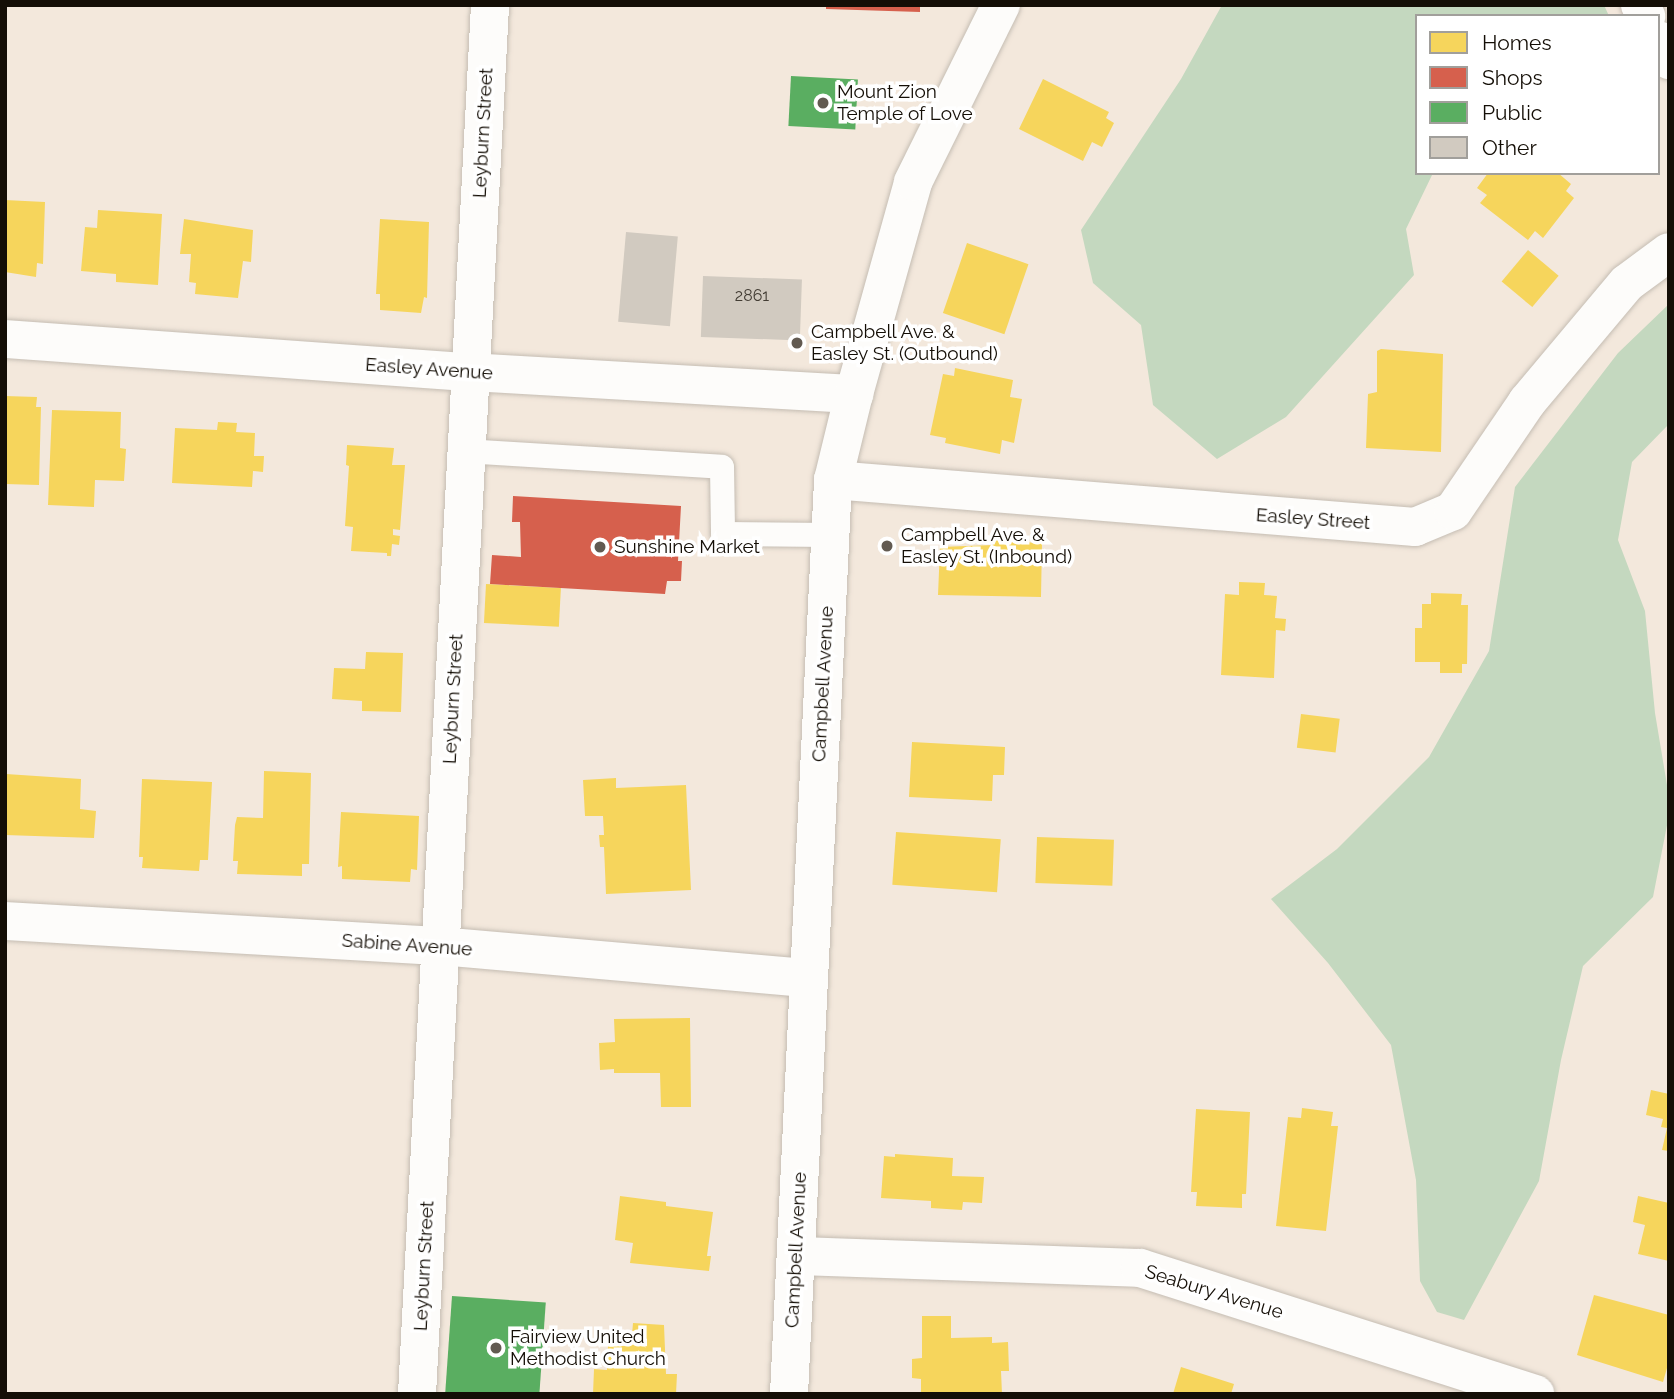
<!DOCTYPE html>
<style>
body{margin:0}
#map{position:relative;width:1674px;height:1399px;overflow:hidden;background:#f3e8dc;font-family:Raleway,sans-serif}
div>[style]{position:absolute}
.forest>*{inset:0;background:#c4d8bf}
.homes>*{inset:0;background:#f6d55c;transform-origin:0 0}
.shops>*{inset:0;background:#d6604d}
.public>*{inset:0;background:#5aae61;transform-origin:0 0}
.building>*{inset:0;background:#d1cac0;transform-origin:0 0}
.roads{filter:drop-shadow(0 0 2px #c5bdb3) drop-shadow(0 0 2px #c5bdb3)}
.lane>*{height:24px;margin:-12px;padding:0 12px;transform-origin:12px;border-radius:12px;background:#fdfcfa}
.street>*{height:38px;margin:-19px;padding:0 19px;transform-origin:19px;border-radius:19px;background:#fdfcfa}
.primary>*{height:38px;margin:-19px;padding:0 19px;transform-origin:19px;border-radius:19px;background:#fdfcfa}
.dots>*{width:19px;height:19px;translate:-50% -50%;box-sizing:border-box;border:4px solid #fff;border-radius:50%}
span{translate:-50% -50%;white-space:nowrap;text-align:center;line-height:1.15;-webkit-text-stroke:7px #fff;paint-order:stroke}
.number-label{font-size:16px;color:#433d34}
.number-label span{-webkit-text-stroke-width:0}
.poi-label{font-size:19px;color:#140e06}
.left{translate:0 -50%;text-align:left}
.street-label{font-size:19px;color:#140e06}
.frame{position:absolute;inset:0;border:7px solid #140e06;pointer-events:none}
.legend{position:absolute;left:1415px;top:14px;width:245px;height:161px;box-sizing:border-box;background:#fff;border:2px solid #a19f9b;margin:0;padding:9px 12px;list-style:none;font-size:21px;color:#140e06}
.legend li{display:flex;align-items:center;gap:14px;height:35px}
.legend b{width:35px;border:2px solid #a19f9b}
</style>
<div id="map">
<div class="forest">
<i style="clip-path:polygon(1222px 5px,1604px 5px,1609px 16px,1417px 16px,1417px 173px,1433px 173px,1406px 229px,1414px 275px,1286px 417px,1217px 459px,1153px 405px,1141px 325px,1093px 283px,1081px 230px,1181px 79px)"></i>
<i style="clip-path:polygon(1669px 304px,1669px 424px,1632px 462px,1618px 540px,1645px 611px,1655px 713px,1669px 797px,1669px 815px,1653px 897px,1583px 966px,1561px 1060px,1539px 1181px,1464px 1320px,1437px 1312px,1420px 1281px,1416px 1180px,1391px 1045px,1328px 963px,1271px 899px,1337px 849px,1429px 757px,1489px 651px,1515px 487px,1618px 353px)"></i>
</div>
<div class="homes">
<i style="clip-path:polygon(1043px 79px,1109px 112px,1106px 118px,1114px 123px,1102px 147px,1092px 142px,1083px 161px,1019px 129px)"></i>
<i style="clip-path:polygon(1488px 173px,1558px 173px,1571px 184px,1566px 191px,1574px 198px,1543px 238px,1535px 231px,1528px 240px,1480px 203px,1487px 195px,1477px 188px)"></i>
<i style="clip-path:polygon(5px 200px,45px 202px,43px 264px,37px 263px,36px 277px,5px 272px)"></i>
<i style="clip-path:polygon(98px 210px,162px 214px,158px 285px,116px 282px,116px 274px,81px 271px,85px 227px,97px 228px)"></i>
<i style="clip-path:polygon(184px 219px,253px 230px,251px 262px,243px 261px,238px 298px,195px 294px,196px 283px,189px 282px,191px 254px,180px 254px)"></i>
<i style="clip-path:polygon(380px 219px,429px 222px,427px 298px,424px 297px,421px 313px,380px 310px,380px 294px,376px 294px)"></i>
<i style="left:967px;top:243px;width:65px;height:74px;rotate:19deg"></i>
<i style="left:1528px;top:250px;width:40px;height:41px;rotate:40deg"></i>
<i style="clip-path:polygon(1381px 349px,1443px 354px,1441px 452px,1366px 448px,1368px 394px,1377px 392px,1377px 351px)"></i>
<i style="clip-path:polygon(955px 368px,1013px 380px,1010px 397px,1022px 399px,1014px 443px,1002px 440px,1000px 454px,945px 443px,946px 438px,930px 435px,943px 374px,954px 376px)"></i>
<i style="clip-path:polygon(5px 396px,37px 397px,36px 407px,41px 407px,39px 485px,5px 484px)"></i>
<i style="clip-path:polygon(52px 410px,121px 412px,120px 448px,126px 449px,124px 481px,95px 480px,94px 507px,48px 505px)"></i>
<i style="clip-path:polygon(218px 422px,237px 423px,236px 432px,255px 433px,254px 456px,264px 456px,263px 472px,253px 471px,252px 487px,172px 483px,175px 428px,217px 430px)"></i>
<i style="clip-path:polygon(347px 445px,394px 448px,392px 465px,405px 465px,400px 530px,393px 529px,393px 535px,400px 536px,399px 545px,392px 544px,391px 556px,387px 556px,387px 553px,351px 551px,353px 527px,345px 526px,349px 466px,346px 465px)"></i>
<i style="clip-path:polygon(992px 536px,1021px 537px,1021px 542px,1042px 543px,1041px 597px,938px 595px,940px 547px,993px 545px)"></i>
<i style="clip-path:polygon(1239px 582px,1265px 583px,1264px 595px,1277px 596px,1275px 618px,1286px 619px,1285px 631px,1276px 630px,1274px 678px,1221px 675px,1225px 594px,1239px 595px)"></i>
<i style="left:486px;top:584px;width:75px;height:39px;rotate:3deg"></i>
<i style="clip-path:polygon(1431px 593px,1462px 594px,1461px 605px,1468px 605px,1467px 664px,1462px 664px,1462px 673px,1440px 673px,1440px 662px,1415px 662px,1415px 628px,1422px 628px,1422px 604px,1431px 604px)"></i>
<i style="clip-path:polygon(366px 652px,403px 653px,401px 712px,362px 711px,362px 701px,332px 699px,334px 668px,365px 669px)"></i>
<i style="left:1301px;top:714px;width:39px;height:34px;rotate:7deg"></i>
<i style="clip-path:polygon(912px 742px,1005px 747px,1004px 775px,993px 775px,992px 801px,909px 797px)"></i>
<i style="clip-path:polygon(264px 771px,311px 773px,309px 864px,302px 864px,302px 876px,237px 874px,238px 861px,233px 861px,235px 825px,237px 817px,263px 818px)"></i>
<i style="clip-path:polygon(6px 774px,81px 779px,80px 809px,96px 811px,94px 838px,5px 835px)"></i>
<i style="clip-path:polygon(616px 778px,616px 788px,686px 785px,691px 890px,606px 894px,604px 847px,600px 847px,599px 835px,604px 835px,603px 816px,585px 816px,583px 780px)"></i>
<i style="clip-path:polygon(142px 779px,212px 782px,208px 860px,200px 860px,199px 871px,142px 868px,143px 857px,139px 857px)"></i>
<i style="clip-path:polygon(341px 812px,419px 816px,417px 870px,411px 869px,410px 882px,342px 879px,342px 866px,338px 867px)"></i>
<i style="left:896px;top:832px;width:105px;height:53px;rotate:4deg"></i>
<i style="left:1037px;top:837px;width:77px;height:46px;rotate:2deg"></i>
<i style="clip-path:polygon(690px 1018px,691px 1107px,661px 1107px,660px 1073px,614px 1073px,614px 1069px,600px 1070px,599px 1043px,615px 1042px,614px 1019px)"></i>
<i style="clip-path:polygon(1651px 1090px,1669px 1094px,1669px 1151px,1662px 1150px,1667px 1128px,1661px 1127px,1663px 1119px,1646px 1115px)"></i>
<i style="clip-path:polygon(1302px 1108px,1333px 1112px,1331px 1126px,1338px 1126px,1326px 1231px,1276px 1226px,1288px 1117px,1301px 1118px)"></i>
<i style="clip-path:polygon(1196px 1109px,1250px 1112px,1246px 1194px,1242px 1194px,1242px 1208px,1196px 1206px,1197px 1192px,1191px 1192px)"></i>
<i style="clip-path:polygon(895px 1154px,953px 1158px,952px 1176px,984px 1177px,982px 1203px,963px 1202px,962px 1210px,931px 1208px,931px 1201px,881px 1198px,884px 1156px,895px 1157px)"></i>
<i style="clip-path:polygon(620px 1196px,666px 1202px,666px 1206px,713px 1212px,707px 1256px,711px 1256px,709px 1271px,630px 1263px,633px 1243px,615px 1240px)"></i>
<i style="clip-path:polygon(1638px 1196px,1669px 1203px,1669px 1261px,1638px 1254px,1645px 1225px,1633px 1222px)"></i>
<i style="clip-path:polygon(1594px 1295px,1669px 1315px,1669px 1361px,1663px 1382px,1577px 1355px)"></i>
<i style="clip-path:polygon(922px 1316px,951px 1316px,951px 1338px,992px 1337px,992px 1343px,1008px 1342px,1009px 1371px,1001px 1371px,1002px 1394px,921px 1394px,921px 1379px,912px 1378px,912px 1359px,922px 1358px)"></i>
<i style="clip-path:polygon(633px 1323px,664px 1325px,666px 1374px,677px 1374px,676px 1394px,593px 1394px,594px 1369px,607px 1370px,608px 1345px,631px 1346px)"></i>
<i style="clip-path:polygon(1181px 1367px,1234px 1384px,1231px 1394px,1173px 1394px)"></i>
</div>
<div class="shops">
<i style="clip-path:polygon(826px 5px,920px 5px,920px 12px,826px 9px)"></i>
<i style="clip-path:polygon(513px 496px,681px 506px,678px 561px,682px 561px,681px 581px,667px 581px,665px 594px,490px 584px,492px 555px,521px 557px,520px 522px,512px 522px)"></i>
</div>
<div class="public">
<i style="left:791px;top:76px;width:67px;height:50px;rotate:3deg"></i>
<i style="left:452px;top:1296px;width:94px;height:98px;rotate:4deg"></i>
</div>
<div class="building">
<i style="left:626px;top:232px;width:52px;height:90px;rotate:5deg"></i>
<i style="left:703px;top:276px;width:99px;height:61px;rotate:2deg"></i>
</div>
<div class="roads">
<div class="lane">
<i style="left:464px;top:451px;width:258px;rotate:3.5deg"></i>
<i style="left:722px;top:467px;width:67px;rotate:89.1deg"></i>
<i style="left:723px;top:534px;width:107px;rotate:0.5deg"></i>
</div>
<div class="street">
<i style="left:1640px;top:5px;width:13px;rotate:61deg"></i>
<i style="left:1658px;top:40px;width:23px;rotate:61deg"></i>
<i style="left:5px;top:339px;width:465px;rotate:4.1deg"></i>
<i style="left:469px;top:372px;width:386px;rotate:3.3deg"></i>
<i style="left:833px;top:480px;width:584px;rotate:4.62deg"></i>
<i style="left:1415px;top:527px;width:41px;rotate:-22.8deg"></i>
<i style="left:1453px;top:511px;width:132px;rotate:-55.8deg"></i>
<i style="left:1527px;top:402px;width:155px;rotate:-50deg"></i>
<i style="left:1627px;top:283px;width:52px;rotate:-36.4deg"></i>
<i style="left:5px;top:921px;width:436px;rotate:3.3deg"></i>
<i style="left:440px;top:946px;width:368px;rotate:5deg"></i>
<i style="left:797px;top:1256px;width:343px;rotate:2deg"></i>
<i style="left:1140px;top:1268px;width:415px;rotate:17.7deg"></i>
<i style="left:417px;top:1394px;width:1391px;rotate:-86.99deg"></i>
</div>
<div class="primary">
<i style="left:789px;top:1394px;width:915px;rotate:-87.24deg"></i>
<i style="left:833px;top:480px;width:89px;rotate:-76.3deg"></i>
<i style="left:854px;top:394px;width:220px;rotate:-74.4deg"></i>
<i style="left:913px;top:182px;width:198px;rotate:-63.6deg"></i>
</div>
</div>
<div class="dots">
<i style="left:823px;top:103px;background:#625a51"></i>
<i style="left:797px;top:343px;background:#625a51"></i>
<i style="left:887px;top:546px;background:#625a51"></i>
<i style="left:600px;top:547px;background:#625a51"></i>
<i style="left:496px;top:1348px;background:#625a51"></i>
</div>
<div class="number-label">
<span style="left:752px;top:296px">2861</span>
</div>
<div class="poi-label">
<span class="left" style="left:837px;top:103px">Mount Zion<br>Temple of Love</span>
<span class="left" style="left:811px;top:343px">Campbell Ave. &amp;<br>Easley St. (Outbound)</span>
<span class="left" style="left:901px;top:546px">Campbell Ave. &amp;<br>Easley St. (Inbound)</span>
<span class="left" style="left:614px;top:547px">Sunshine Market</span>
<span class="left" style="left:510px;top:1348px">Fairview United<br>Methodist Church</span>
</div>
<div class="street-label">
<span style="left:483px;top:133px;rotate:-87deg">Leyburn Street</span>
<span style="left:429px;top:369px;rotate:4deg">Easley Avenue</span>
<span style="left:1313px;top:519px;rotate:4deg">Easley Street</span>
<span style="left:823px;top:684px;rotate:-87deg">Campbell Avenue</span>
<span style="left:453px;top:699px;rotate:-87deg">Leyburn Street</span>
<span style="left:407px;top:945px;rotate:4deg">Sabine Avenue</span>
<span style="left:796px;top:1250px;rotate:-87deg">Campbell Avenue</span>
<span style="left:424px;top:1266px;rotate:-87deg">Leyburn Street</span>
<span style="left:1214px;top:1292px;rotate:17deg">Seabury Avenue</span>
</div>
<div class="frame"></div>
<ul class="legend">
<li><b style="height:19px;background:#f6d55c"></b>Homes</li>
<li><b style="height:19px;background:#d6604d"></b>Shops</li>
<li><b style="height:19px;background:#5aae61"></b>Public</li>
<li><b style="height:19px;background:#d1cac0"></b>Other</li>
</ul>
</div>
